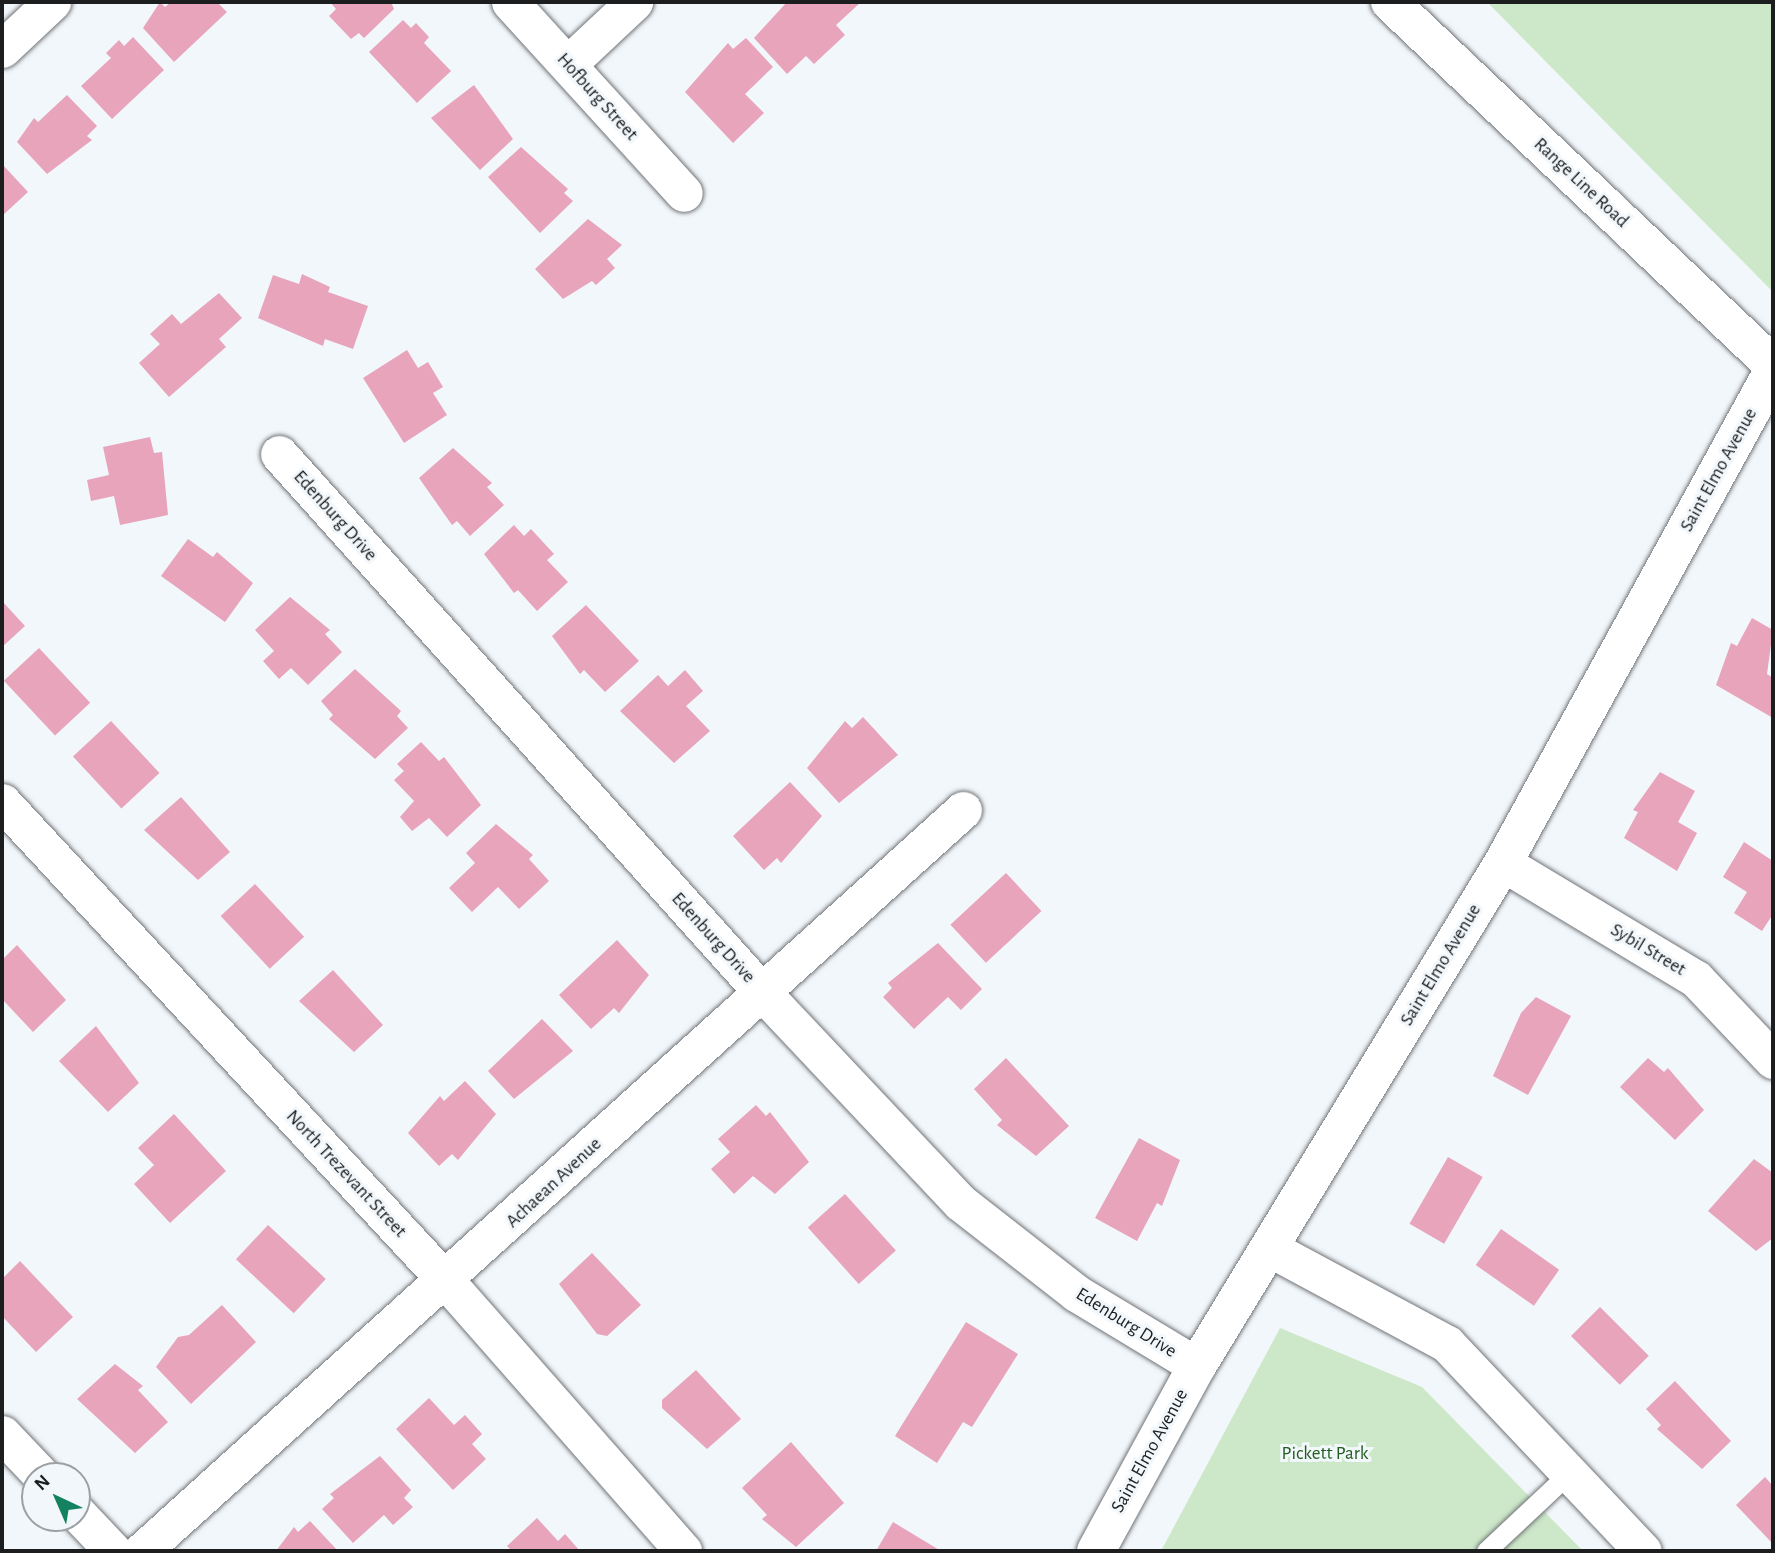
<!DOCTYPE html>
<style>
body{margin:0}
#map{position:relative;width:1775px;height:1553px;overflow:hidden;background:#f2f7fb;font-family:"Alegreya Sans",sans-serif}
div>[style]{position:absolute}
.green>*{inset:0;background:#cde8c9}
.building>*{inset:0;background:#e7a4ba;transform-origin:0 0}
.roads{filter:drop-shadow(0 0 2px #707478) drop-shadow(0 0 2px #707478)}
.service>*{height:19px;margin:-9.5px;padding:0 9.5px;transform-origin:9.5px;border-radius:9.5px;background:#fff}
.minor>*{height:37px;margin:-18.5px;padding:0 18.5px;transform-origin:18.5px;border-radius:18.5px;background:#fff}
.tertiary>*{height:38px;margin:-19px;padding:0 19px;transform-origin:19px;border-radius:19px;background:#fff}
.secondary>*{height:38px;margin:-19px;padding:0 19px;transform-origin:19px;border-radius:19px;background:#fff}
span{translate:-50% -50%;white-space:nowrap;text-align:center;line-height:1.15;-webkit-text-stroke:6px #f2f7fb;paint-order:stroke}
.street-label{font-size:19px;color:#1b1d1e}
.park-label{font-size:19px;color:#215c1c}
.frame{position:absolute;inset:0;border:4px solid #1b1d1e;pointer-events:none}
.north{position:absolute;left:21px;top:1462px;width:70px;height:70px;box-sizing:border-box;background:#f2f7fb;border:2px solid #9ca0a3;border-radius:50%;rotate:316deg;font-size:19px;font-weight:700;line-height:28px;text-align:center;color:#1b1d1e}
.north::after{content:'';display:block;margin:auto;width:24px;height:32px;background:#15825f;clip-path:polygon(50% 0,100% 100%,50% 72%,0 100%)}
</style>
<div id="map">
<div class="green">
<i style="clip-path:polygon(1487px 2px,1773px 2px,1773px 292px)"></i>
<i style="clip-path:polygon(1280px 1328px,1422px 1387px,1583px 1551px,1161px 1551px)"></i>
</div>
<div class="building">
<i style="clip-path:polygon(160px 2px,165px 7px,171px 2px,217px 2px,227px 12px,174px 62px,143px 28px)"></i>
<i style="clip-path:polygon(330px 2px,391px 2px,394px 9px,364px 38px,359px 33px,351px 39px,329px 16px,336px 9px)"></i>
<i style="clip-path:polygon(787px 2px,859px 2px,860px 3px,836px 25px,845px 35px,814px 64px,806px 56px,787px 74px,754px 38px)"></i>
<i style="clip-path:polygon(403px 20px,411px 28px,416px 23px,429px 37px,424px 43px,451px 71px,417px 103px,369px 52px)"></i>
<i style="clip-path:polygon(133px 37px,164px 70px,112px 119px,81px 86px,111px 58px,106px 53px,119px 40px,124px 46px)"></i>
<i style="clip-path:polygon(746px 38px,773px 67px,745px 94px,764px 113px,733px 143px,685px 92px,728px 43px,733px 49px)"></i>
<i style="clip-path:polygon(474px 85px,513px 139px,480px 170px,431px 118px)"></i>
<i style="clip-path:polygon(67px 95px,97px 126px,87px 136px,92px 140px,47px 174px,17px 142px,34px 118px,38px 122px)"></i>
<i style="clip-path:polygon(521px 147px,568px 189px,564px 193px,573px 201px,540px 233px,488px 177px)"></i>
<i style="clip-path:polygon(2px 164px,28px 192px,2px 216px)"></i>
<i style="clip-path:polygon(588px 219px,622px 245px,607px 259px,615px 268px,596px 285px,592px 281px,563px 299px,535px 269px)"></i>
<i style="clip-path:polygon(302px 274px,330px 287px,328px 292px,368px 306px,353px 349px,325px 339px,323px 346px,258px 318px,273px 275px,299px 284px)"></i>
<i style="clip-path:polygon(219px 293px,242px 318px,219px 339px,226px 347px,169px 397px,139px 363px,160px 344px,150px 334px,172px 314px,181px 324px)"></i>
<i style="clip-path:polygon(407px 350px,418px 368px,428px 362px,443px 387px,433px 393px,447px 415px,404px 443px,363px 378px)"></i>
<i style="clip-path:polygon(150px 437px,154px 453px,162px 452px,168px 515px,120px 525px,114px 496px,91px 501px,87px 480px,109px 475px,103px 447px)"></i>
<i style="clip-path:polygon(453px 448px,492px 483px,487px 487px,504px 505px,470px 536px,457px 521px,452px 525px,419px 478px)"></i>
<i style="clip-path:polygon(514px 525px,524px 536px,531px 529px,554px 554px,547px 560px,568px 582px,537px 611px,518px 590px,514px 593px,484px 554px)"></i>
<i style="clip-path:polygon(188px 539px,213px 557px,217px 552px,253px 583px,225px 622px,161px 576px)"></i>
<i style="clip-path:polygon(290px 597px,330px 630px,325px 634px,342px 652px,308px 685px,291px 668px,279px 679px,263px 661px,274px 651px,255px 630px)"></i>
<i style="clip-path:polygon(2px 601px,25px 626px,2px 647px)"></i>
<i style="clip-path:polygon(586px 605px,639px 661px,605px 692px,584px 670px,580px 674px,552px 636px)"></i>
<i style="clip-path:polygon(1752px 618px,1773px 630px,1767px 674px,1773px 678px,1773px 718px,1716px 685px,1731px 643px,1737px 646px)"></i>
<i style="left:39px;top:648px;width:75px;height:48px;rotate:47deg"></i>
<i style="clip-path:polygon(355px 669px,401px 711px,397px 716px,408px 728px,375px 759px,329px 719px,333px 715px,321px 701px)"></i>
<i style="clip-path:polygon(685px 670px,703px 691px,686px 706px,710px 731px,674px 763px,620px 711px,658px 675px,668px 686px)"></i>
<i style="clip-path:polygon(863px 717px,898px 755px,839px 803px,807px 768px,845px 721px,852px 728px)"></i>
<i style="left:111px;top:721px;width:71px;height:52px;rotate:47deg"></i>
<i style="clip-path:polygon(421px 742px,439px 761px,444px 757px,481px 805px,447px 837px,429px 818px,412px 831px,400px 817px,414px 801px,394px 780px,404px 771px,397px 764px)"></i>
<i style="clip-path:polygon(1660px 772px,1695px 791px,1678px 822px,1697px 833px,1677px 871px,1624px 838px,1638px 812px,1633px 810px)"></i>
<i style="clip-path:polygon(790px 782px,822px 816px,781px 863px,777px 858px,764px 870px,733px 836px)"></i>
<i style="clip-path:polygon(181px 797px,230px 852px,198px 880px,144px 830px)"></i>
<i style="clip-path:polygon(496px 824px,533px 855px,529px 859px,549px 881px,519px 909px,498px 887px,472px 912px,449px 888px,475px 863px,466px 853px)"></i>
<i style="clip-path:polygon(1744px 842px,1773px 861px,1773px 914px,1762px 931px,1734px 913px,1747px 892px,1723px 877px)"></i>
<i style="left:1006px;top:873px;width:52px;height:76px;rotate:47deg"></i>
<i style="left:255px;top:884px;width:72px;height:47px;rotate:47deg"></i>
<i style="clip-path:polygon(617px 940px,649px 975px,619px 1013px,614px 1008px,591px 1029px,559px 995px)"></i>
<i style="clip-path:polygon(938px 943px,982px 989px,961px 1010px,948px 997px,914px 1029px,883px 997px,892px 988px,888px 983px)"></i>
<i style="clip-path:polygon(17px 945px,66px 1000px,33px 1032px,2px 999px,2px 960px)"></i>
<i style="clip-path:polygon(333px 970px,383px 1025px,354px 1052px,299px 1001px)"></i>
<i style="clip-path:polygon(1536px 997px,1571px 1016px,1528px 1095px,1493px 1076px,1521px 1013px)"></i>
<i style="clip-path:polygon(542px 1019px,573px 1051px,514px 1099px,488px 1071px)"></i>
<i style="clip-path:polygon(96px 1026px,139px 1083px,108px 1112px,59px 1061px)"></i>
<i style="clip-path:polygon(1006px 1058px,1069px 1126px,1036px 1156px,997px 1125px,1002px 1120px,974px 1089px)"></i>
<i style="clip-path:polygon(1648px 1058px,1664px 1072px,1668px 1068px,1704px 1110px,1675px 1140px,1620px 1087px)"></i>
<i style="clip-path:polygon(465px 1081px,496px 1114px,458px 1160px,452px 1154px,439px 1166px,408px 1133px,440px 1096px,444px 1101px)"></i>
<i style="clip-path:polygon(756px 1105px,766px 1116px,770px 1112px,809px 1162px,775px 1194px,753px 1176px,734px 1194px,711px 1169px,730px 1152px,718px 1139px)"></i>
<i style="clip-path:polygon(174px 1114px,226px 1171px,170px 1223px,134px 1184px,154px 1165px,138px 1148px)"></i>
<i style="clip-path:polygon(1139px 1138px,1180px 1160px,1162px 1206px,1157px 1203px,1137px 1241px,1095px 1218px)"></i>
<i style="left:1448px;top:1157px;width:40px;height:77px;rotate:30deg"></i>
<i style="clip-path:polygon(1754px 1159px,1773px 1173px,1773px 1238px,1756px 1251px,1708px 1211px)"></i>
<i style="left:845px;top:1194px;width:76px;height:50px;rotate:48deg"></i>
<i style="left:268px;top:1225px;width:79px;height:47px;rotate:43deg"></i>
<i style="left:1501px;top:1229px;width:71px;height:44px;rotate:35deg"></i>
<i style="clip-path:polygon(592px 1253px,641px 1305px,607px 1336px,597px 1334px,559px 1284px)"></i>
<i style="clip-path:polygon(20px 1261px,73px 1317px,36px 1352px,2px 1316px,2px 1279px)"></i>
<i style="clip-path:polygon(222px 1305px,256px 1342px,191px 1404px,156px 1367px,178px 1337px,189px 1335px)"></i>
<i style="left:1600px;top:1307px;width:69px;height:41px;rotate:45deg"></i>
<i style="clip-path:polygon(966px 1322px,1018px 1354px,972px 1427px,963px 1422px,937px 1463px,895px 1436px)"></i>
<i style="clip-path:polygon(115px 1364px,143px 1386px,138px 1390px,168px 1422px,135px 1453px,77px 1399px)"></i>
<i style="clip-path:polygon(696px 1370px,741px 1419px,707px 1449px,662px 1408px,662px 1400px)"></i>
<i style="clip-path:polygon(1675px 1381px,1731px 1441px,1702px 1469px,1657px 1429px,1661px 1425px,1646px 1409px)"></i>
<i style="clip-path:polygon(429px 1398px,454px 1425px,465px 1415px,482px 1434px,472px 1444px,486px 1459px,453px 1490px,396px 1429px)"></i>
<i style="clip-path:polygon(791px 1442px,844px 1503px,796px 1547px,762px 1519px,767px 1515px,742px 1488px)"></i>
<i style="clip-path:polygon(380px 1456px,411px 1490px,404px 1498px,413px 1507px,393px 1525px,384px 1515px,353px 1543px,322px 1509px,334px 1498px,330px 1494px)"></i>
<i style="clip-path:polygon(1765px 1477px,1773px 1486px,1773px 1544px,1736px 1505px)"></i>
<i style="clip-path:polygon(537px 1518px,558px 1541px,565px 1534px,580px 1551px,512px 1551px,507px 1546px)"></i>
<i style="clip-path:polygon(310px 1521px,338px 1551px,276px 1551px,294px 1527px,298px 1532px)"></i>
<i style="clip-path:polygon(893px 1522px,941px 1551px,876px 1551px)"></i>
</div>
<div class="roads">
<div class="service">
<i style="left:1486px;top:1551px;width:114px;rotate:-43.2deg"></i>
</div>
<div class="minor">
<i style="left:510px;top:2px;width:258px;rotate:47.7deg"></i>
<i style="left:2px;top:49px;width:69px;rotate:-43.2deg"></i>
<i style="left:568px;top:64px;width:91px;rotate:-43.2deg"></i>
<i style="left:279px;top:454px;width:722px;rotate:48.09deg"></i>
<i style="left:761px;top:991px;width:291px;rotate:46.7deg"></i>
<i style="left:961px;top:1203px;width:146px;rotate:38deg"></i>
<i style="left:1076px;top:1293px;width:141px;rotate:31.1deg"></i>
<i style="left:2px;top:802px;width:655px;rotate:47.17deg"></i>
<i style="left:447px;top:1282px;width:358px;rotate:48.7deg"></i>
<i style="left:1503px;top:863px;width:225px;rotate:31deg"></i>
<i style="left:1696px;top:979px;width:112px;rotate:46.5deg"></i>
<i style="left:1269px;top:1248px;width:202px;rotate:28.3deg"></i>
<i style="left:1447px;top:1344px;width:285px;rotate:46.6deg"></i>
<i style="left:2px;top:1434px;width:58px;rotate:46.4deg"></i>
<i style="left:77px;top:1513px;width:52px;rotate:46.5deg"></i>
<i style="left:142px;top:1551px;width:1106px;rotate:-42.07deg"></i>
</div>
<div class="tertiary">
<i style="left:1390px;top:2px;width:528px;rotate:43.46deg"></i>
</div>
<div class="secondary">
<i style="left:1096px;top:1551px;width:211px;rotate:-61.4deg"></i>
<i style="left:1197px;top:1366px;width:589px;rotate:-58.69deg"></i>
<i style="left:1503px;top:863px;width:561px;rotate:-61.24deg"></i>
</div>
</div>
<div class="street-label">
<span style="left:597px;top:97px;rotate:48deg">Hofburg Street</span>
<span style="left:1581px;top:183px;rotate:43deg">Range Line Road</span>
<span style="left:1719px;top:470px;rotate:-61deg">Saint Elmo Avenue</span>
<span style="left:335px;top:516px;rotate:48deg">Edenburg Drive</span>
<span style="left:713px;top:938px;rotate:48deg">Edenburg Drive</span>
<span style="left:1648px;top:950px;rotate:31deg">Sybil Street</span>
<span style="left:1441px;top:965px;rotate:-59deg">Saint Elmo Avenue</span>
<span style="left:346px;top:1174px;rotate:47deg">North Trezevant Street</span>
<span style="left:554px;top:1183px;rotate:-43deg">Achaean Avenue</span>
<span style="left:1126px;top:1323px;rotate:32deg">Edenburg Drive</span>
<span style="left:1150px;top:1451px;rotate:-61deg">Saint Elmo Avenue</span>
</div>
<div class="park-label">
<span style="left:1325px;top:1454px">Pickett Park</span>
</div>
<div class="frame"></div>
<div class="north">N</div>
</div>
